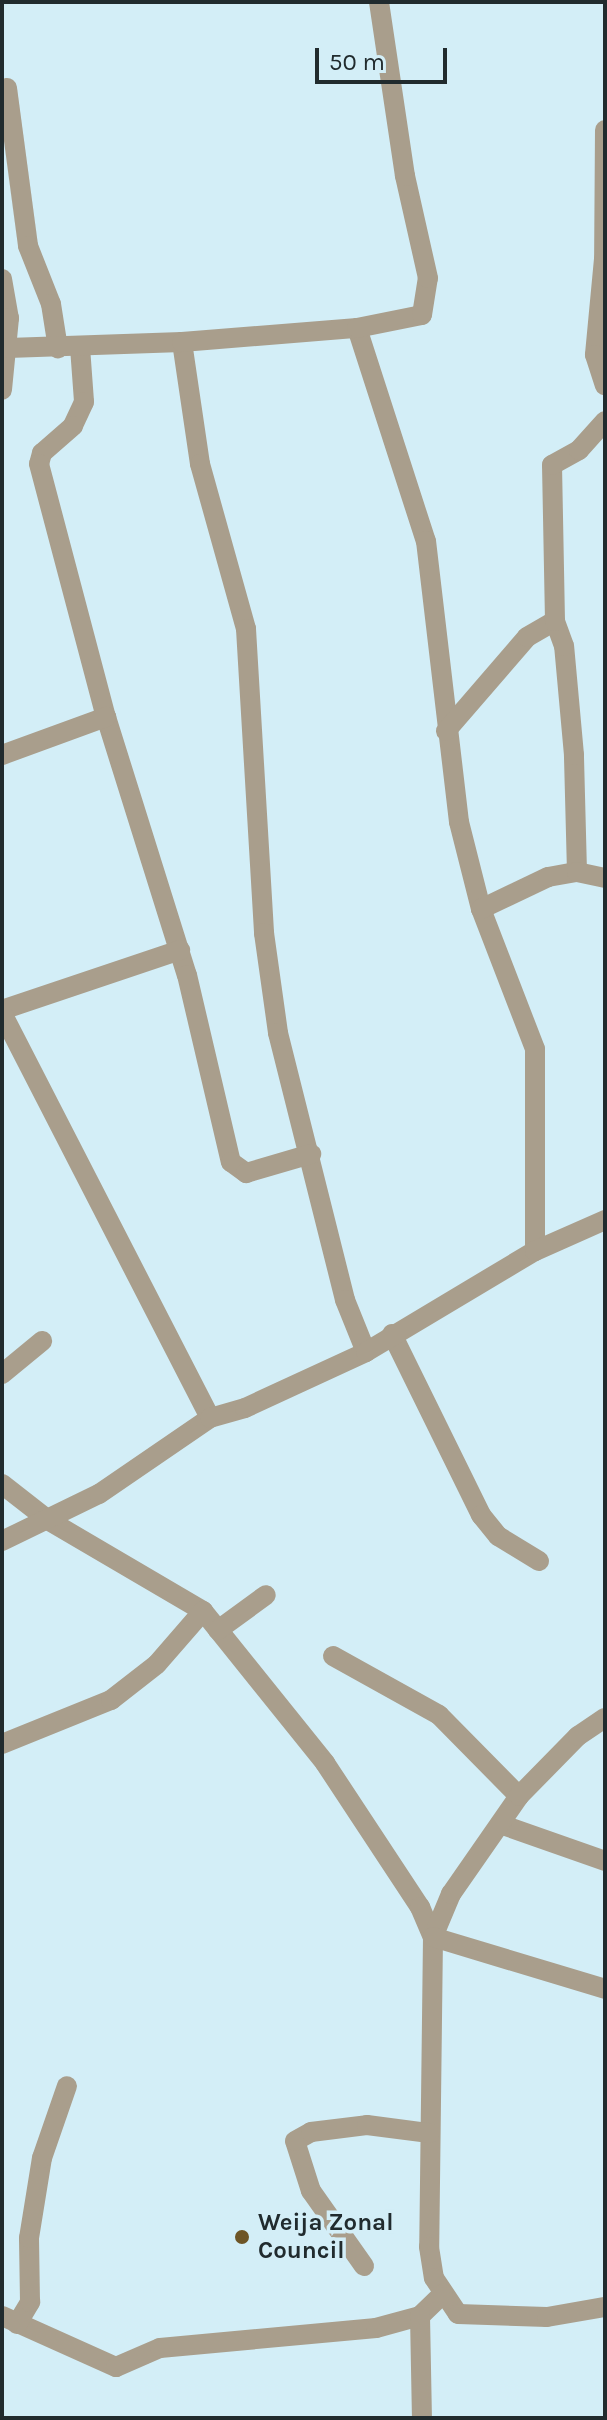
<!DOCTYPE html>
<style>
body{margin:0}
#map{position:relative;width:607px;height:2420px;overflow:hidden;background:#d3eef7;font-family:Karla,sans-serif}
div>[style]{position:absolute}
.minor>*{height:20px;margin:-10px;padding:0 10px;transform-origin:10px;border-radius:10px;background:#a99e8c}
.dots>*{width:22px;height:22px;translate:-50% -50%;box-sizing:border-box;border:4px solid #d3eef7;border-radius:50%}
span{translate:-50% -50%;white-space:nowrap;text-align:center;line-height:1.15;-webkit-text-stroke:7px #d3eef7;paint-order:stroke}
.poi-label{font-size:24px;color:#212b2e;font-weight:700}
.left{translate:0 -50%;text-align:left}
.frame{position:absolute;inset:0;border:4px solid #212b2e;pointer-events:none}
.scale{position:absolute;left:315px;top:48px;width:132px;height:36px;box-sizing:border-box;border:4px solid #212b2e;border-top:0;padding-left:10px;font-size:24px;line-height:28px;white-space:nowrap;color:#212b2e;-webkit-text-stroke:6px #d3eef7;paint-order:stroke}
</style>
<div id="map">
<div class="minor">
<i style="left:7px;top:88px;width:159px;rotate:82.4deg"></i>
<i style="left:28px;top:246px;width:62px;rotate:68.4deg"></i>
<i style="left:51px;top:304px;width:45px;rotate:81deg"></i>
<i style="left:605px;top:130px;width:129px;rotate:90.4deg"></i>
<i style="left:604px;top:259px;width:96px;rotate:95.4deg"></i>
<i style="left:595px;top:355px;width:32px;rotate:72deg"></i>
<i style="left:2px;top:279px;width:40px;rotate:80deg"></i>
<i style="left:9px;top:318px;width:72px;rotate:95.6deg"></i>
<i style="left:357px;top:328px;width:224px;rotate:72.1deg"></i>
<i style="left:426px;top:541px;width:283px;rotate:83.3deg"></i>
<i style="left:459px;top:822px;width:90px;rotate:75.8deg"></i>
<i style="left:481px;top:909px;width:150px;rotate:68.9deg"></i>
<i style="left:535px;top:1049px;width:202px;rotate:90deg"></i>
<i style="left:182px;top:342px;width:123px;rotate:81.6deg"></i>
<i style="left:200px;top:464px;width:171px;rotate:74.4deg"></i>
<i style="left:246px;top:629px;width:305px;rotate:86.6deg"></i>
<i style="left:264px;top:933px;width:101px;rotate:82deg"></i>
<i style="left:278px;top:1033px;width:275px;rotate:75.9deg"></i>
<i style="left:345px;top:1300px;width:56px;rotate:68deg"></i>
<i style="left:80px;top:347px;width:55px;rotate:85.8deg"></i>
<i style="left:84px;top:402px;width:26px;rotate:115deg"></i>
<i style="left:73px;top:426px;width:41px;rotate:138.9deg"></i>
<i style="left:42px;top:453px;width:11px;rotate:105deg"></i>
<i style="left:39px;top:464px;width:262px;rotate:75.2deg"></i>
<i style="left:106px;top:717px;width:270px;rotate:72.6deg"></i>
<i style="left:187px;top:975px;width:192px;rotate:76.8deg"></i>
<i style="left:231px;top:1162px;width:19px;rotate:36deg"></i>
<i style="left:246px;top:1173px;width:68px;rotate:-16.3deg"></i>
<i style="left:8px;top:348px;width:174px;rotate:-2deg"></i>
<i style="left:182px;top:342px;width:176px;rotate:-4.6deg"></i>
<i style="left:357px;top:328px;width:66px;rotate:-11.3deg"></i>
<i style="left:422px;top:315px;width:37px;rotate:-81deg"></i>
<i style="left:428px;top:278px;width:105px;rotate:-102.7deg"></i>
<i style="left:405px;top:176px;width:176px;rotate:-98.5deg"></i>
<i style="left:446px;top:731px;width:124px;rotate:-49.2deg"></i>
<i style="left:527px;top:637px;width:32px;rotate:-30deg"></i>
<i style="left:2px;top:755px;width:111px;rotate:-20.1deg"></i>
<i style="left:577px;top:872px;width:117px;rotate:-91.5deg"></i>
<i style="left:574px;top:755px;width:109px;rotate:-95.2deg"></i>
<i style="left:564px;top:646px;width:27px;rotate:-110deg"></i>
<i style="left:555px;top:621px;width:156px;rotate:-91.1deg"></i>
<i style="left:552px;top:465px;width:31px;rotate:-29deg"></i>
<i style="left:579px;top:450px;width:39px;rotate:-48deg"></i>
<i style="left:481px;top:909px;width:74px;rotate:-25.5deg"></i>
<i style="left:548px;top:877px;width:29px;rotate:-10deg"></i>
<i style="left:577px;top:872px;width:29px;rotate:12deg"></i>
<i style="left:2px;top:1010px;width:188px;rotate:-18.6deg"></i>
<i style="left:2px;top:1013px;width:455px;rotate:62.8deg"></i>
<i style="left:392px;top:1334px;width:202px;rotate:63.8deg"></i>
<i style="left:481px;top:1515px;width:27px;rotate:51deg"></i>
<i style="left:498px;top:1536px;width:48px;rotate:31.4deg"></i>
<i style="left:2px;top:1374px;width:52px;rotate:-39.5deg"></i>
<i style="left:2px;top:1484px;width:58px;rotate:38deg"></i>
<i style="left:48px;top:1520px;width:180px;rotate:30.4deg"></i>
<i style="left:203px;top:1611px;width:195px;rotate:51.2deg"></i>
<i style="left:325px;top:1763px;width:173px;rotate:56.6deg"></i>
<i style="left:420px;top:1907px;width:33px;rotate:67deg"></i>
<i style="left:433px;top:1937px;width:310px;rotate:90.7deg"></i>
<i style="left:429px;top:2247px;width:31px;rotate:81deg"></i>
<i style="left:434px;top:2278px;width:43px;rotate:56.3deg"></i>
<i style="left:458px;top:2314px;width:89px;rotate:1.9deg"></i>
<i style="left:547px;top:2317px;width:59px;rotate:-9.8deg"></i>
<i style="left:2px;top:1541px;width:108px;rotate:-25.9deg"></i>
<i style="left:99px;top:1494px;width:135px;rotate:-34.4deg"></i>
<i style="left:210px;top:1418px;width:36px;rotate:-16deg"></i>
<i style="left:245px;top:1408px;width:133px;rotate:-24.8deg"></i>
<i style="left:366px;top:1352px;width:197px;rotate:-30.9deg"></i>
<i style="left:535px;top:1251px;width:77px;rotate:-23.9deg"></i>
<i style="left:218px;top:1630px;width:59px;rotate:-36.1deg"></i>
<i style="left:333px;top:1656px;width:121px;rotate:29.1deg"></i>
<i style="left:439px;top:1715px;width:114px;rotate:45.4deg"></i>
<i style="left:2px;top:1744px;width:118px;rotate:-22deg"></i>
<i style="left:111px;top:1700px;width:58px;rotate:-38deg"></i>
<i style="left:157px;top:1664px;width:70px;rotate:-49deg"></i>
<i style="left:500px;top:1824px;width:111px;rotate:19.4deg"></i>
<i style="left:433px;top:1937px;width:47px;rotate:-67.3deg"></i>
<i style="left:451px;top:1894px;width:119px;rotate:-55.2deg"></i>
<i style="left:519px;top:1796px;width:84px;rotate:-45.5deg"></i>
<i style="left:578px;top:1736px;width:32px;rotate:-34deg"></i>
<i style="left:433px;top:1937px;width:180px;rotate:16.8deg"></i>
<i style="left:364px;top:2266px;width:92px;rotate:-125.2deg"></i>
<i style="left:311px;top:2191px;width:52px;rotate:-107.7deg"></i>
<i style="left:295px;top:2141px;width:18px;rotate:-29deg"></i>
<i style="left:311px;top:2132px;width:56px;rotate:-7.1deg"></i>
<i style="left:367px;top:2125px;width:63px;rotate:7.4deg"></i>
<i style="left:2px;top:2316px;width:125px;rotate:24.1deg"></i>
<i style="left:116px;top:2367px;width:48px;rotate:-23.4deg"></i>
<i style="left:160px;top:2348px;width:217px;rotate:-5.3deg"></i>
<i style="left:376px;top:2328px;width:46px;rotate:-15.3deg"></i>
<i style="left:420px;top:2316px;width:32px;rotate:-44deg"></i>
<i style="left:420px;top:2316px;width:102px;rotate:88.9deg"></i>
<i style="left:17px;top:2324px;width:26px;rotate:-59deg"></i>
<i style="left:30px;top:2302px;width:64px;rotate:-90.9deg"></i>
<i style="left:29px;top:2238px;width:81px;rotate:-80.8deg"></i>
<i style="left:42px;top:2158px;width:76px;rotate:-70.9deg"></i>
</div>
<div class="dots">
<i style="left:242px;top:2237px;background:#6d5526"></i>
</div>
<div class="poi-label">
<span class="left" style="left:258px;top:2237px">Weija Zonal<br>Council</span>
</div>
<div class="frame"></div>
<div class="scale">50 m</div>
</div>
